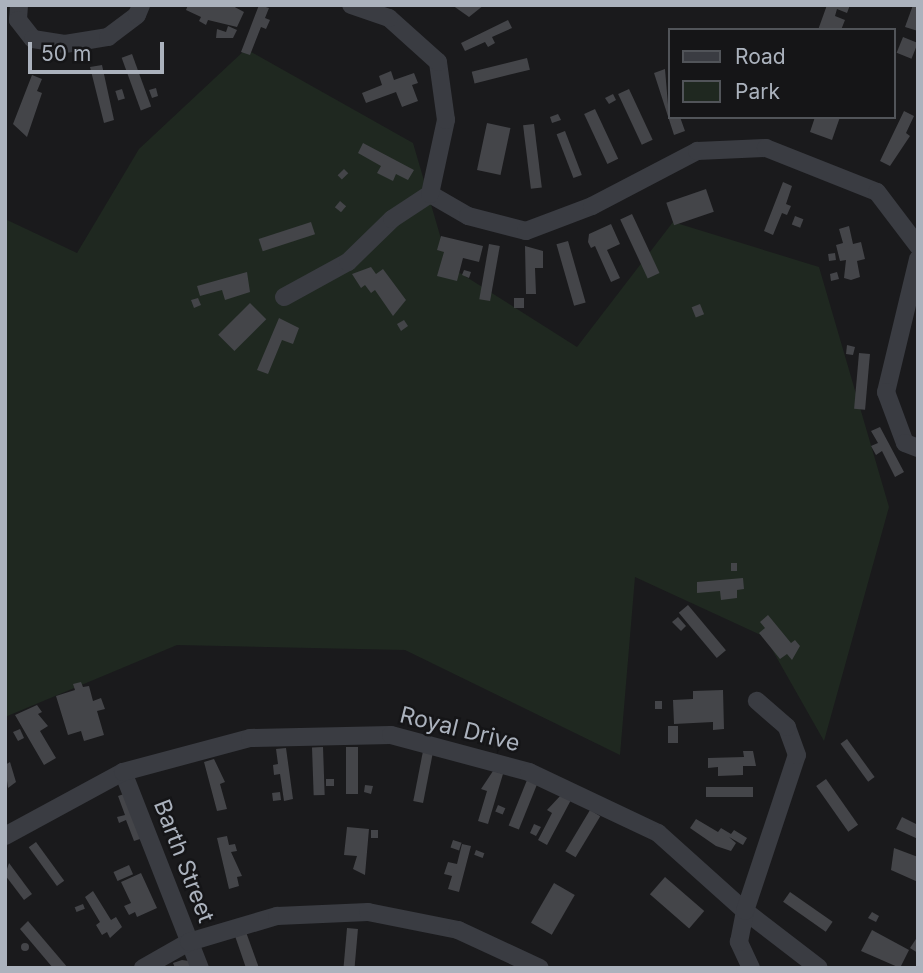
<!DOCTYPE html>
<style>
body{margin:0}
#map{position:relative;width:923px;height:973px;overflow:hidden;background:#1a1a1c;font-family:Inter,sans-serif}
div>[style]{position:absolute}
.green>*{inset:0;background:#1f2820}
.building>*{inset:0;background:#444549;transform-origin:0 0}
.round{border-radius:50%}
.minor>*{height:18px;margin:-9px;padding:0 9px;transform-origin:9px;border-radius:9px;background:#3a3c42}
span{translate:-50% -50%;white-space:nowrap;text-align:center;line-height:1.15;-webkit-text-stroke:5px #151517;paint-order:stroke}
.street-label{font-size:23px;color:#abb2bd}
.frame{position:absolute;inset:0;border:7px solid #abb2bd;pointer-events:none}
.legend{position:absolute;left:668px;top:28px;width:228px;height:91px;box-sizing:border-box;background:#151517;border:2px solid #515459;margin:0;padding:9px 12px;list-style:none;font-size:21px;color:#abb2bd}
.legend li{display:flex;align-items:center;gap:14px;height:35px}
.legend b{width:35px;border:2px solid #515459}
.scale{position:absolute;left:28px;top:42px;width:136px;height:32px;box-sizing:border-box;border:4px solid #abb2bd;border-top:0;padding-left:9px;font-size:21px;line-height:24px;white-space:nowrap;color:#abb2bd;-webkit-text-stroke:5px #151517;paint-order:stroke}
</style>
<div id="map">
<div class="green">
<i style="clip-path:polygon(246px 49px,413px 143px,449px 266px,577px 347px,673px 222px,819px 267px,889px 507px,824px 741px,765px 637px,635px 577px,620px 755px,405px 650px,177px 645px,5px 717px,5px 219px,77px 253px,139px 149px)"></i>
</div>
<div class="building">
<i style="clip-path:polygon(188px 5px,231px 5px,244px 12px,237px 27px,208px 20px,206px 25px,199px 21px,201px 17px,186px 10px)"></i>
<i style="clip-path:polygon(259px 5px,269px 8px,265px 18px,270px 20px,266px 29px,261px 27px,250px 55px,241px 52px)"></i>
<i style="clip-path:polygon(452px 5px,484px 5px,469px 17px)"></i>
<i style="clip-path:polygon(827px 5px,850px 5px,847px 13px,837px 9px,835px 16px,845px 20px,841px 30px,818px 30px)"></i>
<i style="clip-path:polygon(913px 5px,918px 5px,918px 31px,905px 27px)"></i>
<i style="clip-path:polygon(508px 20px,512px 28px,492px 37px,495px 43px,488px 47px,485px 42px,465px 51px,461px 43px)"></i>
<i style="clip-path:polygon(228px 26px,237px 30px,233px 38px,216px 38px,217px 29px,226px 32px)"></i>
<i style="left:903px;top:37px;width:16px;height:17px;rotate:22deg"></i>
<i style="left:132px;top:54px;width:56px;height:11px;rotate:70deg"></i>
<i style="left:527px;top:58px;width:12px;height:57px;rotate:76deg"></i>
<i style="clip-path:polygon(102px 65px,114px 120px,104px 123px,90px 67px)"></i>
<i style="clip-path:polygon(665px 69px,669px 117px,680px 117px,685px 131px,674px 135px,654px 73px)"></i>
<i style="clip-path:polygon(391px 71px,394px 80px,414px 73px,418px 83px,412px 85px,418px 101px,402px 107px,396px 92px,366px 103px,362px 93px,382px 85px,379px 76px)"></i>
<i style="clip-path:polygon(32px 75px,42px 79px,37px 91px,42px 93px,27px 137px,13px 124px)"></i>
<i style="clip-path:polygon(156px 88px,158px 96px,152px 98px,149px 90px)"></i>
<i style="left:122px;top:89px;width:10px;height:7px;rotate:73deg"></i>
<i style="left:629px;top:89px;width:56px;height:12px;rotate:65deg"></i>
<i style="clip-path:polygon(613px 94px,616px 100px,609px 104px,605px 98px)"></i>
<i style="left:595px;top:109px;width:55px;height:12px;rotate:65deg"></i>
<i style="clip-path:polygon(904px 111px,914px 116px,906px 133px,910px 136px,890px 166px,880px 161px)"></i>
<i style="clip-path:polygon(558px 114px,561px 120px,552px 123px,550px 117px)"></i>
<i style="clip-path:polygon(815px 117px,840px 117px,832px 140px,810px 132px)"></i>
<i style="left:487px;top:123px;width:24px;height:48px;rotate:12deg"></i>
<i style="left:534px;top:124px;width:64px;height:11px;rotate:83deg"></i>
<i style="left:565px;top:131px;width:47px;height:9px;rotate:69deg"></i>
<i style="clip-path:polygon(363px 143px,414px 170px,408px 180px,396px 174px,393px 181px,377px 173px,381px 166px,358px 153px)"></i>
<i style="left:344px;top:169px;width:6px;height:9px;rotate:45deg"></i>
<i style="clip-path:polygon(783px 182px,792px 186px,786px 204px,791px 206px,787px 215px,782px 213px,773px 235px,764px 231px)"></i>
<i style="left:706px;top:189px;width:24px;height:42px;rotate:71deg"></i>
<i style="left:340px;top:201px;width:8px;height:8px;rotate:40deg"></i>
<i style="left:632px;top:214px;width:65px;height:13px;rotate:65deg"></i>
<i style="left:795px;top:216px;width:9px;height:9px;rotate:21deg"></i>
<i style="left:311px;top:222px;width:13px;height:55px;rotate:72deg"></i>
<i style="clip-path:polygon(611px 224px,620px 244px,607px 250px,620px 278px,611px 282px,595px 246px,591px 248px,588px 242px,589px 234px)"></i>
<i style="clip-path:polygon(849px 226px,853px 244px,861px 242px,865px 259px,857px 261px,860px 277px,851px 280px,844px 278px,846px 260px,840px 261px,836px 245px,843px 243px,839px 229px)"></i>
<i style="clip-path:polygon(441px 236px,483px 246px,479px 262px,463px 258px,457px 281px,437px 276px,444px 252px,437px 250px)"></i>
<i style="left:568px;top:241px;width:64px;height:12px;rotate:74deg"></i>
<i style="left:489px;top:244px;width:11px;height:56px;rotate:10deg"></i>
<i style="clip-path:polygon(525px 246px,543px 251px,543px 268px,535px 268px,536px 294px,526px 294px)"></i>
<i style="left:835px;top:253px;width:7px;height:7px;rotate:82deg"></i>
<i style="clip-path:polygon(371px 267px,376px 274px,383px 269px,406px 300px,393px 316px,375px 290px,371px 293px,365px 285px,361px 288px,352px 274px)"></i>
<i style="clip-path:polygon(464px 270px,471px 272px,469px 278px,462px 275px)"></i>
<i style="clip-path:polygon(247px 272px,250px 292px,225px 300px,222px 290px,200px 296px,197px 286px)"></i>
<i style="clip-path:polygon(837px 272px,839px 279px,831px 281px,830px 274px)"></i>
<i style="clip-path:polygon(198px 298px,201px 305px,194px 308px,191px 300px)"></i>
<i style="left:514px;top:298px;width:10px;height:10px"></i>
<i style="left:250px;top:303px;width:23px;height:45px;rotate:45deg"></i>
<i style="left:700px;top:304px;width:11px;height:9px;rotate:68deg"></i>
<i style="clip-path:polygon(279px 318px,299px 328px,293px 344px,282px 340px,268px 374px,257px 370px)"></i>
<i style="clip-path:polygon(404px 320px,408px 326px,401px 331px,397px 324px)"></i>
<i style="clip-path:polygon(847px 345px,855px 347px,853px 355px,846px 354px)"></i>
<i style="left:859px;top:353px;width:11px;height:56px;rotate:5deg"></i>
<i style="clip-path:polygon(880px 427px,904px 472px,895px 477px,882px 451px,876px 455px,871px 446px,878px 443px,871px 431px)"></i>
<i style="left:731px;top:563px;width:6px;height:8px"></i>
<i style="clip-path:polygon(743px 578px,744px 589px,737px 590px,737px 598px,721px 600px,720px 591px,697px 593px,697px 582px)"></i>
<i style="left:688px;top:605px;width:59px;height:12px;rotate:50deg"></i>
<i style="clip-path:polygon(768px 615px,791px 643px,795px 640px,800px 646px,792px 660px,787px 654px,780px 659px,759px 633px,765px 628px,760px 622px)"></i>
<i style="clip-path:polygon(678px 617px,686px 626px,681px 631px,672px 622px)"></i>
<i style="clip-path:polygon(81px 682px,83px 687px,89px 686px,93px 701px,101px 698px,105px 709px,97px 711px,104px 735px,84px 741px,81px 731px,68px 735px,56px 696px,75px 690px,73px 684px)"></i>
<i style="clip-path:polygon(723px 690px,724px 729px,713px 730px,713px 722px,674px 724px,673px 700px,693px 699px,693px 691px)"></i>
<i style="left:655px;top:701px;width:7px;height:8px"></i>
<i style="clip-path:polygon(37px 705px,42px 712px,38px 714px,48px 726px,40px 731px,56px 758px,44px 765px,15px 715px)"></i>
<i style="left:668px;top:726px;width:10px;height:17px"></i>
<i style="clip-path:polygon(20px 729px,24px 738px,18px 741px,13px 732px)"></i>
<i style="left:847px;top:739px;width:47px;height:8px;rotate:54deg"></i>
<i style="left:323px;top:747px;width:48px;height:11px;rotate:88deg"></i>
<i style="left:346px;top:747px;width:12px;height:47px"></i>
<i style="clip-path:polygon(286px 748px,293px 799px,284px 801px,280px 774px,274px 775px,273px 765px,278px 764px,276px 749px)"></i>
<i style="left:423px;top:751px;width:10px;height:51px;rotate:11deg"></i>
<i style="clip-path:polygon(743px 751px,753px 751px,756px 766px,743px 766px,743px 775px,718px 776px,718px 767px,708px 768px,708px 758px,744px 757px)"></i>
<i style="clip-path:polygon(214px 759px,225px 782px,220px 784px,227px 809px,217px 811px,204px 762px)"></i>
<i style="clip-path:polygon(10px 762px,16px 782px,8px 788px,5px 765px)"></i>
<i style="clip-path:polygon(493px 771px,503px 774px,488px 824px,478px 821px,487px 791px,481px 789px)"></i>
<i style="left:326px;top:779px;width:8px;height:7px"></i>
<i style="left:826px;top:779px;width:56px;height:12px;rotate:55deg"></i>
<i style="left:527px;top:780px;width:11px;height:49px;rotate:22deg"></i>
<i style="clip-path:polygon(365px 785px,373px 786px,371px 794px,364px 792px)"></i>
<i style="left:753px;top:787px;width:10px;height:47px;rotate:90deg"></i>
<i style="left:280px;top:792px;width:8px;height:8px;rotate:83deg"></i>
<i style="clip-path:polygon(127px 793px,143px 838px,134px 841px,126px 820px,119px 823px,117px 817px,125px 815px,118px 796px)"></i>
<i style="clip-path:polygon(561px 795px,571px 800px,547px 845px,538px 840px,552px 813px,547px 810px)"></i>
<i style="left:498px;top:805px;width:8px;height:7px;rotate:23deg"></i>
<i style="left:590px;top:810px;width:12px;height:48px;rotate:31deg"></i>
<i style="clip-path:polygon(902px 817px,918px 825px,918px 839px,896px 829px)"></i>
<i style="clip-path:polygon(696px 819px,718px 832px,721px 828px,731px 834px,734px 830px,747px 838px,743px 845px,729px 837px,736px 843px,731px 851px,716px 846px,690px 828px)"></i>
<i style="clip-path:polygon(534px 824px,541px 827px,536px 836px,530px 833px)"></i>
<i style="clip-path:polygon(347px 827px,369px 829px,365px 875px,353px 869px,357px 856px,344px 855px)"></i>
<i style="left:371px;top:830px;width:7px;height:8px"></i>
<i style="clip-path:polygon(227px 836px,229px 845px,235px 844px,237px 851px,231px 852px,242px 876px,237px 877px,239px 886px,229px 889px,217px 838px)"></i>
<i style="left:453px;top:840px;width:9px;height:8px;rotate:18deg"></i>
<i style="left:36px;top:842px;width:48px;height:9px;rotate:54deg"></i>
<i style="clip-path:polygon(462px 844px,471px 846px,459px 892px,448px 889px,452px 876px,444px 874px,448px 862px,457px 864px)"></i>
<i style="clip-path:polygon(894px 848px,918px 857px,918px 882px,891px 870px)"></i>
<i style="left:476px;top:850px;width:9px;height:5px;rotate:21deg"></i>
<i style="clip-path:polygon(9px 863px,32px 894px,24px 900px,5px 875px)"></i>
<i style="left:129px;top:865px;width:10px;height:17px;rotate:66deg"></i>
<i style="clip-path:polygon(141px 873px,157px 908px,137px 917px,135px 912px,129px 915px,124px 906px,131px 903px,121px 882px)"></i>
<i style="left:665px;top:877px;width:52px;height:23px;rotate:41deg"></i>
<i style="left:554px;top:883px;width:24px;height:46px;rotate:30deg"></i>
<i style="clip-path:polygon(93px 891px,111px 920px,116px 917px,122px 927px,110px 938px,107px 932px,102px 935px,96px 925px,100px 922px,85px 897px)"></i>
<i style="left:790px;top:892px;width:52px;height:12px;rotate:35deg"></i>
<i style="left:83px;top:904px;width:5px;height:9px;rotate:68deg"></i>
<i style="clip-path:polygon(872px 912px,879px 916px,876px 922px,868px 918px)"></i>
<i style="clip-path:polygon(28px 921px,68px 968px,53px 968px,20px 929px)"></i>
<i style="left:347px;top:928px;width:11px;height:40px;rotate:5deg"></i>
<i style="clip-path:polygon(872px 930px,909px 950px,900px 968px,861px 951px)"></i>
<i style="clip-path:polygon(246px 932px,259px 968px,246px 968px,235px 936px)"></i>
<i style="clip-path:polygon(918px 936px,918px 953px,910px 948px)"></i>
<i class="round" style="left:21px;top:943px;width:8px;height:8px"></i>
<i style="clip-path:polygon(182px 960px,189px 961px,192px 968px,175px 968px,173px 963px)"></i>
</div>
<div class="minor">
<i style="left:19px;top:5px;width:15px;rotate:94deg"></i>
<i style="left:18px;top:20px;width:24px;rotate:52deg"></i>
<i style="left:33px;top:39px;width:32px;rotate:9deg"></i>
<i style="left:65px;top:44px;width:44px;rotate:-9.2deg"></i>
<i style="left:108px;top:37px;width:36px;rotate:-37deg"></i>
<i style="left:137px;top:15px;width:11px;rotate:-68deg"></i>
<i style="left:430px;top:194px;width:44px;rotate:30.1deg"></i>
<i style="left:468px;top:216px;width:60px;rotate:14.5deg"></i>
<i style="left:526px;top:231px;width:71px;rotate:-20.7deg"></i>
<i style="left:592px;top:206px;width:119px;rotate:-27.6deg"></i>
<i style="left:697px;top:151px;width:69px;rotate:-2.5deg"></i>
<i style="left:766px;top:148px;width:119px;rotate:21.6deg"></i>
<i style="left:877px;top:192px;width:68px;rotate:52.8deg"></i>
<i style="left:918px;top:259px;width:137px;rotate:103.5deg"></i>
<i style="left:886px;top:392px;width:54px;rotate:69.6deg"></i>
<i style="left:905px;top:443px;width:14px;rotate:21deg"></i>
<i style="left:284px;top:297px;width:73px;rotate:-28.7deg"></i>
<i style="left:348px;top:262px;width:62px;rotate:-44.3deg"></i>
<i style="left:392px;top:219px;width:45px;rotate:-33.3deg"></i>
<i style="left:430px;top:194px;width:76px;rotate:-77.8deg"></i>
<i style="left:446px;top:120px;width:59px;rotate:-97.9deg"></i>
<i style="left:438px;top:62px;width:66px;rotate:-138.1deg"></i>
<i style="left:389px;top:18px;width:40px;rotate:-161.1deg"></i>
<i style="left:123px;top:772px;width:211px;rotate:68.6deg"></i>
<i style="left:5px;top:836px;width:134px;rotate:-28.5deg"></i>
<i style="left:123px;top:772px;width:131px;rotate:-15deg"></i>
<i style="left:250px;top:738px;width:141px;rotate:-1.2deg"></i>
<i style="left:391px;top:735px;width:143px;rotate:15deg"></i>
<i style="left:529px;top:772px;width:143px;rotate:25.3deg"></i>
<i style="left:658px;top:833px;width:117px;rotate:41.9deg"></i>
<i style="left:745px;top:911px;width:93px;rotate:37.6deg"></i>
<i style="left:143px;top:968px;width:53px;rotate:-29.5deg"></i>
<i style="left:189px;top:942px;width:92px;rotate:-16.5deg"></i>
<i style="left:277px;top:916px;width:91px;rotate:-2.5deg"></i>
<i style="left:368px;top:912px;width:92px;rotate:11.3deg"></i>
<i style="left:458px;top:930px;width:90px;rotate:24.9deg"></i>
<i style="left:751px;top:968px;width:29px;rotate:-115deg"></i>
<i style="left:739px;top:942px;width:32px;rotate:-79deg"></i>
<i style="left:745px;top:911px;width:164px;rotate:-71.6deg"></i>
<i style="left:797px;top:755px;width:30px;rotate:-110deg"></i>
<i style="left:787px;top:727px;width:40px;rotate:-139deg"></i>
</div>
<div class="street-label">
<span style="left:460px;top:729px;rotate:14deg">Royal Drive</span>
<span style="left:184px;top:861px;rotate:69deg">Barth Street</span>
</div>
<div class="frame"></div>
<ul class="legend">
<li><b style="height:9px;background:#3a3c42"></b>Road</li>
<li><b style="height:19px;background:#1f2820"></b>Park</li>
</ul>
<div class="scale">50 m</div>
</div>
